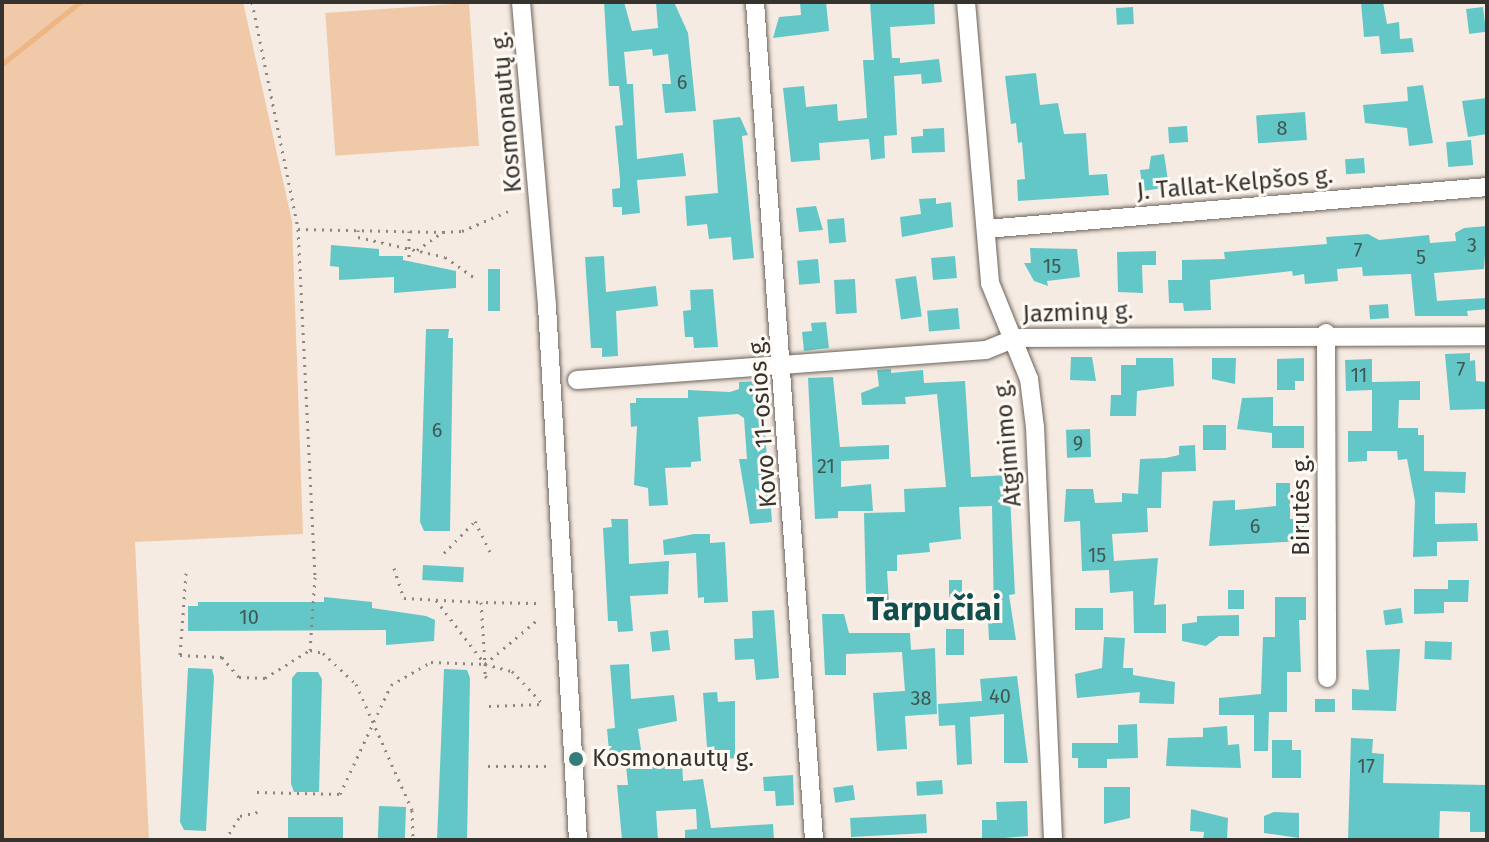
<!DOCTYPE html>
<meta charset="utf-8">
<style>
body{margin:0}
#map{position:relative;width:1489px;height:842px;overflow:hidden;background:#f5ebe2;font-family:"Fira Sans",sans-serif}
div>[style]{position:absolute}
.green>*{inset:0;background:#efc9a8;transform-origin:0 0}
.stream>*{height:5px;margin:-2.5px;padding:0 2.5px;transform-origin:2.5px;border-radius:2.5px;background:#efb582}
.building>*{inset:0;background:#62c7c6;transform-origin:0 0}
.path>*{height:3px;margin-top:-1.5px;transform-origin:0;background:repeating-linear-gradient(90deg,#8d8780 0 2px,transparent 0 8px)}
.roads{filter:drop-shadow(0 0 2px #6c635c) drop-shadow(0 0 2px #6c635c)}
.minor>*{height:18px;margin:-9px;padding:0 9px;transform-origin:9px;border-radius:9px;background:#fff}
.dots>*{width:22px;height:22px;translate:-50% -50%;box-sizing:border-box;border:4px solid #fff9f3;border-radius:50%}
span{translate:-50% -50%;white-space:nowrap;text-align:center;line-height:1.15;-webkit-text-stroke:6px #fff9f3;paint-order:stroke}
.number-label{font-size:20px;color:#415754}
.number-label span{-webkit-text-stroke-width:0}
.street-label{font-size:24px;color:#36322e}
.poi-label{font-size:24px;color:#36322e}
.left{translate:0 -50%;text-align:left}
.district-label{font-size:32px;color:#114f4f;font-weight:700}
.frame{position:absolute;inset:0;border:4px solid #36322e;pointer-events:none}
</style>
<div id="map">
<div class="green">
<i style="clip-path:polygon(2px 2px,243px 2px,292px 221px,303px 534px,135px 542px,149px 840px,2px 840px)"></i>
<i style="left:469px;top:3px;width:143px;height:144px;rotate:86deg"></i>
</div>
<div class="stream">
<i style="left:2px;top:64px;width:100px;rotate:-38.5deg"></i>
</div>
<div class="building">
<i style="clip-path:polygon(604px 2px,624px 2px,632px 31px,658px 28px,656px 2px,674px 2px,688px 33px,696px 111px,665px 113px,662px 84px,671px 84px,668px 54px,653px 56px,652px 49px,624px 52px,627px 84px,633px 84px,637px 159px,683px 153px,686px 176px,637px 180px,640px 213px,622px 215px,622px 207px,613px 207px,612px 189px,620px 188px,620px 180px,615px 126px,623px 125px,619px 86px,609px 86px)"></i>
<i style="clip-path:polygon(800px 2px,826px 2px,829px 31px,773px 38px,779px 17px,801px 15px)"></i>
<i style="clip-path:polygon(870px 2px,934px 2px,935px 24px,890px 27px,892px 58px,900px 58px,900px 63px,939px 59px,942px 82px,922px 84px,921px 74px,894px 76px,897px 135px,884px 136px,885px 158px,871px 160px,869px 139px,819px 143px,820px 160px,791px 162px,783px 88px,804px 86px,806px 107px,837px 104px,838px 121px,867px 118px,863px 60px,874px 60px)"></i>
<i style="clip-path:polygon(1361px 2px,1383px 2px,1387px 24px,1399px 22px,1400px 39px,1412px 38px,1414px 52px,1381px 54px,1379px 36px,1364px 37px)"></i>
<i style="left:1133px;top:7px;width:17px;height:17px;rotate:87deg"></i>
<i style="left:1483px;top:7px;width:25px;height:17px;rotate:83deg"></i>
<i style="clip-path:polygon(1036px 73px,1040px 105px,1058px 103px,1064px 134px,1086px 133px,1089px 175px,1107px 174px,1109px 195px,1018px 201px,1017px 180px,1025px 179px,1022px 142px,1018px 143px,1016px 123px,1011px 124px,1005px 76px)"></i>
<i style="clip-path:polygon(1423px 85px,1433px 143px,1409px 146px,1407px 128px,1365px 123px,1363px 105px,1408px 101px,1407px 87px)"></i>
<i style="clip-path:polygon(1487px 98px,1487px 134px,1468px 137px,1462px 101px)"></i>
<i style="left:1305px;top:112px;width:28px;height:49px;rotate:86deg"></i>
<i style="clip-path:polygon(740px 117px,748px 135px,742px 136px,754px 258px,733px 260px,731px 237px,709px 239px,707px 224px,687px 226px,685px 196px,718px 193px,713px 120px)"></i>
<i style="left:1187px;top:126px;width:16px;height:19px;rotate:86deg"></i>
<i style="clip-path:polygon(944px 128px,945px 152px,912px 153px,911px 137px,923px 136px,923px 129px)"></i>
<i style="left:1471px;top:140px;width:25px;height:25px;rotate:85deg"></i>
<i style="clip-path:polygon(1164px 154px,1169px 187px,1143px 191px,1140px 170px,1149px 169px,1151px 156px)"></i>
<i style="left:1364px;top:158px;width:15px;height:19px;rotate:86deg"></i>
<i style="clip-path:polygon(936px 198px,936px 204px,951px 202px,953px 227px,902px 237px,900px 217px,921px 214px,919px 199px)"></i>
<i style="clip-path:polygon(816px 206px,823px 230px,799px 232px,796px 208px)"></i>
<i style="left:844px;top:218px;width:24px;height:17px;rotate:85deg"></i>
<i style="clip-path:polygon(1487px 226px,1484px 269px,1434px 273px,1437px 301px,1487px 298px,1487px 309px,1467px 311px,1468px 316px,1415px 316px,1411px 274px,1363px 276px,1362px 267px,1337px 269px,1338px 281px,1305px 284px,1304px 274px,1293px 276px,1292px 271px,1210px 280px,1211px 310px,1184px 311px,1183px 303px,1169px 303px,1168px 280px,1182px 280px,1182px 260px,1225px 259px,1224px 252px,1327px 244px,1326px 237px,1368px 234px,1379px 240px,1429px 235px,1430px 243px,1456px 241px,1455px 233px,1464px 228px)"></i>
<i style="clip-path:polygon(331px 245px,379px 249px,379px 256px,403px 256px,403px 260px,456px 271px,456px 288px,394px 293px,394px 277px,339px 280px,339px 267px,330px 266px)"></i>
<i style="clip-path:polygon(1030px 248px,1077px 249px,1080px 277px,1047px 281px,1048px 286px,1034px 281px,1024px 263px,1031px 263px)"></i>
<i style="clip-path:polygon(1156px 251px,1156px 265px,1142px 265px,1143px 293px,1118px 292px,1117px 252px)"></i>
<i style="clip-path:polygon(604px 256px,606px 292px,656px 286px,658px 306px,616px 311px,618px 356px,602px 357px,602px 348px,591px 348px,585px 257px)"></i>
<i style="left:955px;top:256px;width:22px;height:24px;rotate:85deg"></i>
<i style="left:818px;top:259px;width:24px;height:21px;rotate:85deg"></i>
<i style="left:488px;top:269px;width:12px;height:42px"></i>
<i style="left:916px;top:276px;width:41px;height:21px;rotate:82deg"></i>
<i style="left:855px;top:279px;width:34px;height:21px;rotate:87deg"></i>
<i style="clip-path:polygon(713px 289px,718px 347px,694px 348px,693px 337px,685px 337px,683px 311px,691px 310px,690px 290px)"></i>
<i style="left:1388px;top:304px;width:14px;height:19px;rotate:86deg"></i>
<i style="left:958px;top:308px;width:21px;height:31px;rotate:85deg"></i>
<i style="clip-path:polygon(826px 322px,829px 348px,804px 351px,802px 332px,812px 331px,811px 323px)"></i>
<i style="clip-path:polygon(426px 329px,449px 329px,448px 338px,453px 338px,450px 531px,424px 531px,420px 522px)"></i>
<i style="clip-path:polygon(1470px 353px,1470px 361px,1475px 360px,1476px 381px,1487px 382px,1487px 409px,1450px 410px,1445px 354px)"></i>
<i style="clip-path:polygon(1071px 357px,1092px 357px,1096px 381px,1070px 380px)"></i>
<i style="clip-path:polygon(1136px 358px,1173px 358px,1174px 386px,1137px 391px,1136px 416px,1110px 416px,1111px 395px,1121px 395px,1121px 365px,1136px 365px)"></i>
<i style="clip-path:polygon(1212px 358px,1236px 358px,1235px 384px,1212px 379px)"></i>
<i style="clip-path:polygon(1304px 358px,1304px 381px,1295px 381px,1295px 390px,1277px 390px,1277px 359px)"></i>
<i style="clip-path:polygon(1372px 359px,1372px 382px,1420px 381px,1420px 400px,1399px 400px,1398px 428px,1418px 428px,1418px 435px,1424px 435px,1424px 471px,1466px 472px,1465px 493px,1435px 492px,1435px 524px,1477px 523px,1478px 541px,1437px 542px,1437px 556px,1413px 557px,1415px 501px,1407px 459px,1398px 460px,1397px 451px,1367px 451px,1367px 461px,1348px 462px,1348px 431px,1372px 431px,1372px 390px,1346px 391px,1345px 360px)"></i>
<i style="clip-path:polygon(891px 369px,891px 373px,923px 370px,924px 383px,965px 381px,971px 477px,1009px 475px,1015px 594px,1009px 595px,1016px 640px,989px 640px,988px 620px,994px 620px,992px 506px,959px 507px,961px 539px,929px 543px,930px 552px,897px 555px,897px 571px,887px 571px,889px 603px,874px 604px,874px 593px,866px 594px,864px 513px,905px 512px,904px 489px,946px 487px,937px 394px,905px 397px,906px 404px,862px 405px,861px 393px,879px 386px,877px 370px)"></i>
<i style="clip-path:polygon(833px 377px,840px 447px,889px 445px,889px 459px,841px 461px,841px 487px,871px 484px,873px 511px,838px 511px,838px 518px,815px 519px,808px 378px)"></i>
<i style="clip-path:polygon(761px 381px,772px 522px,750px 524px,739px 459px,747px 459px,744px 418px,738px 414px,698px 417px,701px 461px,691px 462px,691px 467px,665px 468px,668px 505px,649px 506px,648px 488px,634px 485px,637px 426px,631px 427px,630px 403px,636px 403px,636px 398px,688px 398px,688px 390px,730px 392px,739px 389px,739px 382px)"></i>
<i style="clip-path:polygon(1273px 397px,1273px 426px,1304px 426px,1304px 448px,1272px 448px,1272px 433px,1237px 429px,1242px 398px)"></i>
<i style="left:1226px;top:425px;width:25px;height:23px;rotate:90deg"></i>
<i style="left:1090px;top:429px;width:28px;height:24px;rotate:88deg"></i>
<i style="clip-path:polygon(1195px 445px,1196px 471px,1162px 472px,1161px 508px,1147px 508px,1148px 532px,1112px 534px,1114px 561px,1158px 558px,1154px 605px,1166px 604px,1166px 633px,1134px 633px,1133px 591px,1110px 593px,1109px 570px,1082px 571px,1080px 521px,1064px 522px,1066px 489px,1093px 489px,1095px 503px,1122px 502px,1122px 493px,1138px 494px,1140px 459px,1166px 458px,1179px 455px,1179px 446px)"></i>
<i style="clip-path:polygon(1276px 483px,1290px 483px,1290px 519px,1304px 519px,1304px 541px,1209px 546px,1213px 501px,1235px 500px,1235px 510px,1276px 506px)"></i>
<i style="clip-path:polygon(611px 519px,628px 519px,629px 564px,669px 561px,668px 594px,630px 596px,633px 631px,618px 632px,617px 621px,608px 621px,603px 528px,612px 527px)"></i>
<i style="clip-path:polygon(694px 534px,710px 534px,710px 543px,725px 542px,728px 602px,704px 603px,704px 597px,698px 598px,696px 553px,664px 555px,663px 540px)"></i>
<i style="left:423px;top:565px;width:41px;height:15px;rotate:3deg"></i>
<i style="left:949px;top:580px;width:13px;height:17px"></i>
<i style="clip-path:polygon(1448px 580px,1469px 580px,1468px 602px,1444px 602px,1444px 613px,1414px 614px,1414px 589px,1448px 589px)"></i>
<i style="left:1228px;top:590px;width:16px;height:19px"></i>
<i style="clip-path:polygon(324px 597px,372px 602px,372px 608px,426px 616px,435px 620px,434px 641px,386px 645px,386px 630px,188px 631px,188px 606px,198px 606px,198px 602px,324px 602px)"></i>
<i style="clip-path:polygon(1275px 597px,1306px 597px,1306px 620px,1299px 620px,1301px 672px,1287px 672px,1287px 712px,1269px 712px,1268px 751px,1254px 751px,1254px 715px,1219px 715px,1219px 698px,1261px 694px,1263px 637px,1275px 637px)"></i>
<i style="left:1075px;top:608px;width:28px;height:22px"></i>
<i style="left:1401px;top:608px;width:15px;height:18px;rotate:82deg"></i>
<i style="clip-path:polygon(774px 610px,779px 678px,756px 680px,754px 659px,735px 660px,734px 639px,753px 638px,752px 611px)"></i>
<i style="clip-path:polygon(822px 614px,844px 614px,849px 633px,910px 633px,911px 650px,935px 648px,937px 714px,905px 716px,907px 749px,877px 751px,873px 693px,905px 691px,902px 652px,846px 654px,846px 675px,825px 675px)"></i>
<i style="clip-path:polygon(1239px 615px,1239px 636px,1219px 636px,1206px 646px,1182px 641px,1182px 624px,1197px 622px,1197px 616px)"></i>
<i style="left:946px;top:629px;width:18px;height:26px"></i>
<i style="left:668px;top:630px;width:20px;height:18px;rotate:84deg"></i>
<i style="clip-path:polygon(1104px 637px,1125px 638px,1123px 668px,1133px 668px,1133px 675px,1175px 682px,1174px 704px,1139px 703px,1140px 692px,1077px 698px,1075px 674px,1102px 668px)"></i>
<i style="left:1425px;top:641px;width:27px;height:18px;rotate:2deg"></i>
<i style="clip-path:polygon(1400px 649px,1396px 711px,1352px 710px,1352px 689px,1369px 690px,1366px 650px)"></i>
<i style="clip-path:polygon(629px 664px,631px 699px,674px 695px,677px 721px,638px 729px,643px 763px,682px 761px,683px 781px,703px 779px,711px 828px,773px 824px,774px 840px,685px 840px,685px 830px,697px 829px,696px 809px,656px 811px,658px 840px,622px 840px,617px 785px,628px 785px,625px 756px,609px 751px,607px 729px,615px 728px,610px 665px)"></i>
<i style="clip-path:polygon(188px 668px,212px 669px,214px 677px,206px 831px,184px 830px,180px 822px)"></i>
<i style="clip-path:polygon(444px 669px,467px 670px,470px 678px,467px 840px,437px 840px)"></i>
<i style="clip-path:polygon(297px 672px,318px 672px,322px 679px,319px 792px,294px 792px,291px 784px,292px 678px)"></i>
<i style="clip-path:polygon(1017px 676px,1028px 763px,1004px 763px,1004px 714px,970px 717px,972px 764px,957px 765px,955px 725px,939px 726px,938px 704px,982px 701px,980px 679px)"></i>
<i style="clip-path:polygon(717px 692px,718px 702px,735px 701px,735px 758px,708px 761px,703px 693px)"></i>
<i style="left:1315px;top:699px;width:20px;height:13px"></i>
<i style="clip-path:polygon(1137px 724px,1138px 758px,1107px 759px,1107px 768px,1078px 768px,1078px 758px,1072px 758px,1072px 743px,1118px 743px,1118px 725px)"></i>
<i style="clip-path:polygon(1227px 726px,1228px 745px,1239px 744px,1241px 768px,1166px 766px,1168px 738px,1203px 737px,1203px 728px)"></i>
<i style="clip-path:polygon(1351px 738px,1373px 739px,1372px 753px,1384px 754px,1383px 783px,1487px 785px,1487px 832px,1470px 832px,1470px 812px,1440px 811px,1439px 840px,1348px 840px)"></i>
<i style="clip-path:polygon(1272px 740px,1292px 740px,1292px 750px,1301px 750px,1301px 778px,1272px 778px)"></i>
<i style="clip-path:polygon(793px 775px,794px 805px,776px 806px,775px 791px,764px 791px,763px 777px)"></i>
<i style="left:942px;top:780px;width:14px;height:26px;rotate:86deg"></i>
<i style="left:853px;top:785px;width:15px;height:20px;rotate:82deg"></i>
<i style="clip-path:polygon(1104px 787px,1130px 787px,1130px 818px,1104px 824px)"></i>
<i style="clip-path:polygon(1027px 801px,1028px 836px,982px 840px,982px 820px,997px 820px,996px 802px)"></i>
<i style="left:379px;top:806px;width:27px;height:34px;rotate:2deg"></i>
<i style="clip-path:polygon(1191px 809px,1228px 818px,1227px 840px,1203px 840px,1204px 832px,1190px 831px)"></i>
<i style="clip-path:polygon(1274px 812px,1299px 813px,1299px 838px,1264px 833px,1264px 816px)"></i>
<i style="left:926px;top:814px;width:19px;height:76px;rotate:87deg"></i>
<i style="left:288px;top:817px;width:55px;height:23px"></i>
</div>
<div class="path">
<i style="left:252px;top:2px;width:232px;rotate:78.5deg"></i>
<i style="left:298px;top:229px;width:348px;rotate:87.2deg"></i>
<i style="left:315px;top:577px;width:73px;rotate:93.9deg"></i>
<i style="left:310px;top:650px;width:13px;rotate:13deg"></i>
<i style="left:323px;top:653px;width:45px;rotate:43.2deg"></i>
<i style="left:356px;top:684px;width:138px;rotate:66deg"></i>
<i style="left:412px;top:810px;width:30px;rotate:88deg"></i>
<i style="left:298px;top:229px;width:145px;rotate:1.2deg"></i>
<i style="left:358px;top:230px;width:7px;rotate:90deg"></i>
<i style="left:358px;top:237px;width:89px;rotate:12.9deg"></i>
<i style="left:445px;top:257px;width:37px;rotate:35deg"></i>
<i style="left:409px;top:231px;width:27px;rotate:90deg"></i>
<i style="left:417px;top:250px;width:32px;rotate:-35deg"></i>
<i style="left:443px;top:232px;width:19px;rotate:-3deg"></i>
<i style="left:462px;top:231px;width:51px;rotate:-23.1deg"></i>
<i style="left:444px;top:553px;width:45px;rotate:-45.9deg"></i>
<i style="left:475px;top:521px;width:34px;rotate:64deg"></i>
<i style="left:394px;top:568px;width:32px;rotate:72deg"></i>
<i style="left:404px;top:598px;width:77px;rotate:3deg"></i>
<i style="left:186px;top:573px;width:82px;rotate:94.2deg"></i>
<i style="left:180px;top:655px;width:42px;rotate:2.7deg"></i>
<i style="left:222px;top:657px;width:26px;rotate:50deg"></i>
<i style="left:239px;top:677px;width:26px;rotate:2deg"></i>
<i style="left:265px;top:678px;width:53px;rotate:-31.9deg"></i>
<i style="left:436px;top:600px;width:81px;rotate:52.6deg"></i>
<i style="left:485px;top:664px;width:12px;rotate:90deg"></i>
<i style="left:485px;top:676px;width:6px;rotate:39deg"></i>
<i style="left:536px;top:603px;width:55px;rotate:-179deg"></i>
<i style="left:481px;top:602px;width:62px;rotate:86.3deg"></i>
<i style="left:485px;top:664px;width:28px;rotate:15deg"></i>
<i style="left:512px;top:671px;width:45px;rotate:46.8deg"></i>
<i style="left:489px;top:706px;width:54px;rotate:-2.1deg"></i>
<i style="left:488px;top:766px;width:58px"></i>
<i style="left:257px;top:792px;width:83px;rotate:1.4deg"></i>
<i style="left:340px;top:794px;width:120px;rotate:-64.9deg"></i>
<i style="left:391px;top:685px;width:46px;rotate:-29.9deg"></i>
<i style="left:431px;top:662px;width:54px;rotate:2.1deg"></i>
<i style="left:485px;top:664px;width:68px;rotate:-40.2deg"></i>
<i style="left:225px;top:840px;width:28px;rotate:-58deg"></i>
<i style="left:240px;top:816px;width:18px;rotate:-13deg"></i>
</div>
<div class="roads">
<div class="minor">
<i style="left:521px;top:2px;width:305px;rotate:85.1deg"></i>
<i style="left:547px;top:306px;width:535px;rotate:86.68deg"></i>
<i style="left:755px;top:2px;width:840px;rotate:85.97deg"></i>
<i style="left:966px;top:2px;width:282px;rotate:85.1deg"></i>
<i style="left:990px;top:283px;width:104px;rotate:67.9deg"></i>
<i style="left:1029px;top:379px;width:48px;rotate:82.9deg"></i>
<i style="left:1035px;top:427px;width:413px;rotate:87.5deg"></i>
<i style="left:986px;top:229px;width:503px;rotate:-4.79deg"></i>
<i style="left:1326px;top:333px;width:345px;rotate:89.8deg"></i>
<i style="left:577px;top:380px;width:410px;rotate:-4.2deg"></i>
<i style="left:986px;top:350px;width:31px;rotate:-22deg"></i>
<i style="left:1015px;top:338px;width:472px;rotate:-0.2deg"></i>
</div>
</div>
<div class="dots">
<i style="left:576px;top:759px;background:#347d7d"></i>
</div>
<div class="number-label">
<span style="left:682px;top:82px">6</span>
<span style="left:1282px;top:128px">8</span>
<span style="left:1472px;top:245px">3</span>
<span style="left:1358px;top:250px">7</span>
<span style="left:1421px;top:257px">5</span>
<span style="left:1052px;top:266px">15</span>
<span style="left:1461px;top:369px">7</span>
<span style="left:1359px;top:375px">11</span>
<span style="left:437px;top:430px">6</span>
<span style="left:1078px;top:443px">9</span>
<span style="left:826px;top:466px">21</span>
<span style="left:1255px;top:526px">6</span>
<span style="left:1097px;top:555px">15</span>
<span style="left:249px;top:617px">10</span>
<span style="left:1000px;top:696px">40</span>
<span style="left:921px;top:698px">38</span>
<span style="left:1366px;top:766px">17</span>
</div>
<div class="street-label">
<span style="left:507px;top:112px;rotate:-95deg">Kosmonautų g.</span>
<span style="left:1235px;top:184px;rotate:-5deg">J. Tallat-Kelpšos g.</span>
<span style="left:1078px;top:313px;rotate:-2deg">Jazminų g.</span>
<span style="left:763px;top:422px;rotate:-94deg">Kovo 11-osios g.</span>
<span style="left:1008px;top:443px;rotate:-95deg">Atgimimo g.</span>
<span style="left:1302px;top:505px;rotate:-90deg">Birutės g.</span>
</div>
<div class="poi-label">
<span class="left" style="left:592px;top:759px">Kosmonautų g.</span>
</div>
<div class="district-label">
<span style="left:934px;top:609px">Tarpučiai</span>
</div>
<div class="frame"></div>
</div>
